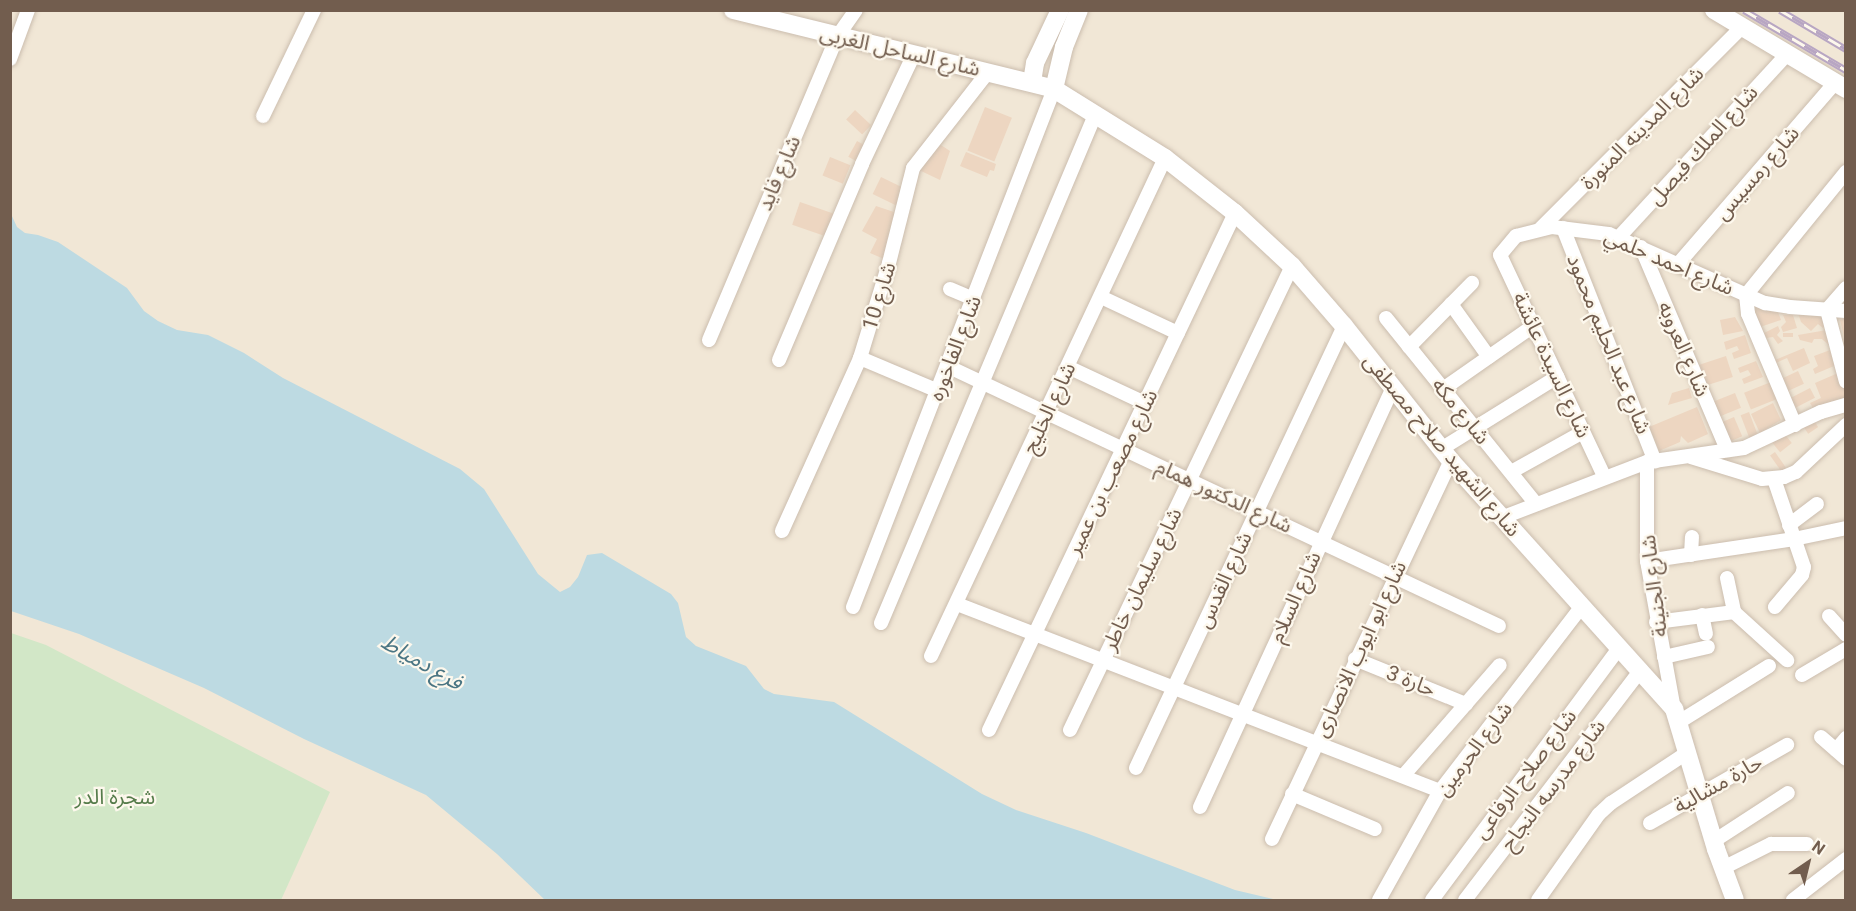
<!DOCTYPE html>
<meta charset="utf-8">
<style>
body{margin:0}
#map{position:relative;width:1856px;height:911px;overflow:hidden;background:#faf4e7;font-family:Roboto,"Noto Sans Arabic",sans-serif}
div>[style]{position:absolute}
.residential>*{inset:0;background:#f1e7d6;transform-origin:0 0}
.green>*{inset:0;background:#d2e7c7}
.water>*{inset:0;background:#bddae2}
.building>*{inset:0;background:#edd6c1;transform-origin:0 0}
.roads{filter:drop-shadow(0 0 2px #cbbdae) drop-shadow(0 0 2px #cbbdae)}
.street>*{height:14px;margin:-7px;padding:0 7px;transform-origin:7px;border-radius:7px;background:#fff}
.secondary>*{height:18px;margin:-9px;padding:0 9px;transform-origin:9px;border-radius:9px;background:#fff}
.rail>*{height:7px;margin-top:-3.5px;transform-origin:0;background:repeating-linear-gradient(90deg,#fdf8ed 0 14px,#b8a6c3 0 28px);box-sizing:border-box;border-block:2px solid #b8a6c3}
span{translate:-50% -50%;white-space:nowrap;text-align:center;line-height:1.15;-webkit-text-stroke:4.5px #fdf8ed;paint-order:stroke}
.street-label{font-size:21px;color:#725d4e}
.park-label{font-size:21px;color:#557b4a}
.water-label{font-size:22px;color:#4a7583;font-style:italic}
.frame{position:absolute;inset:0;border:12px solid #725d4e;pointer-events:none}
.north{position:absolute;left:1778px;top:833px;width:60px;height:60px;-webkit-text-stroke:4px #fdf8ed;paint-order:stroke;rotate:35deg;font-size:16px;font-weight:700;line-height:24px;text-align:center;color:#725d4e}
.north::after{content:'';display:block;margin:auto;width:21px;height:27px;background:#725d4e;clip-path:polygon(50% 0,100% 100%,50% 72%,0 100%)}
</style>
<div id="map">
<div class="residential">
<i style="left:10px;top:11px;width:1835px;height:889px"></i>
</div>
<div class="green">
<i style="clip-path:polygon(11px 633px,46px 645px,330px 792px,281px 900px,11px 900px)"></i>
</div>
<div class="water">
<i style="clip-path:polygon(11px 214px,17px 227px,25px 233px,38px 235px,58px 242px,127px 288px,144px 311px,158px 321px,177px 330px,208px 335px,244px 353px,283px 378px,460px 469px,484px 489px,538px 574px,560px 592px,570px 587px,578px 577px,587px 555px,602px 553px,671px 594px,678px 603px,686px 637px,696px 646px,746px 666px,764px 689px,774px 694px,834px 702px,982px 794px,1016px 810px,1086px 833px,1235px 890px,1277px 900px,545px 900px,497px 854px,426px 795px,304px 739px,204px 688px,79px 634px,11px 611px)"></i>
</div>
<div class="building">
<i style="left:985px;top:107px;width:29px;height:47px;rotate:22deg"></i>
<i style="left:855px;top:110px;width:22px;height:13px;rotate:43deg"></i>
<i style="left:857px;top:141px;width:13px;height:18px;rotate:29deg"></i>
<i style="clip-path:polygon(938px 143px,950px 151px,940px 180px,919px 170px)"></i>
<i style="clip-path:polygon(966px 152px,996px 164px,994px 171px,990px 170px,987px 177px,960px 166px)"></i>
<i style="left:830px;top:157px;width:22px;height:20px;rotate:22deg"></i>
<i style="left:881px;top:177px;width:28px;height:19px;rotate:26deg"></i>
<i style="left:800px;top:202px;width:39px;height:24px;rotate:19deg"></i>
<i style="clip-path:polygon(876px 206px,897px 213px,884px 259px,870px 253px,877px 239px,862px 231px)"></i>
<i style="clip-path:polygon(1758px 306px,1778px 312px,1781px 320px,1760px 327px,1754px 310px)"></i>
<i style="clip-path:polygon(1798px 313px,1824px 314px,1827px 324px,1823px 328px,1818px 324px,1811px 331px,1801px 322px)"></i>
<i style="clip-path:polygon(1783px 315px,1793px 315px,1797px 328px,1783px 332px,1781px 327px,1786px 322px)"></i>
<i style="clip-path:polygon(1735px 317px,1743px 331px,1723px 335px,1720px 320px)"></i>
<i style="clip-path:polygon(1846px 318px,1846px 341px,1845px 341px,1840px 320px)"></i>
<i style="clip-path:polygon(1778px 326px,1780px 331px,1777px 335px,1783px 341px,1778px 344px,1773px 337px,1766px 338px,1764px 333px)"></i>
<i style="clip-path:polygon(1827px 330px,1831px 347px,1822px 339px,1814px 339px,1812px 343px,1800px 340px,1798px 335px)"></i>
<i style="left:1793px;top:333px;width:4px;height:10px;rotate:90deg"></i>
<i style="clip-path:polygon(1745px 335px,1751px 353px,1734px 359px,1732px 353px,1739px 350px,1737px 346px,1726px 350px,1724px 342px)"></i>
<i style="clip-path:polygon(1804px 348px,1810px 363px,1793px 371px,1787px 358px,1776px 363px,1775px 360px)"></i>
<i style="clip-path:polygon(1833px 349px,1839px 364px,1815px 374px,1813px 369px,1818px 366px,1814px 356px)"></i>
<i style="left:1726px;top:356px;width:22px;height:28px;rotate:72deg"></i>
<i style="clip-path:polygon(1756px 361px,1763px 377px,1744px 384px,1742px 379px,1751px 375px,1748px 370px,1740px 373px,1738px 368px)"></i>
<i style="left:1798px;top:371px;width:14px;height:17px;rotate:65deg"></i>
<i style="clip-path:polygon(1838px 373px,1846px 389px,1846px 401px,1814px 410px,1810px 403px,1821px 398px,1815px 383px)"></i>
<i style="left:1771px;top:382px;width:18px;height:29px;rotate:68deg"></i>
<i style="clip-path:polygon(1689px 388px,1692px 398px,1668px 405px,1672px 393px)"></i>
<i style="left:1810px;top:388px;width:11px;height:24px;rotate:63deg"></i>
<i style="left:1735px;top:393px;width:16px;height:23px;rotate:68deg"></i>
<i style="clip-path:polygon(1773px 403px,1781px 420px,1760px 433px,1751px 414px)"></i>
<i style="clip-path:polygon(1697px 407px,1708px 434px,1688px 443px,1681px 436px,1680px 442px,1659px 451px,1649px 427px)"></i>
<i style="left:1749px;top:412px;width:28px;height:9px;rotate:69deg"></i>
<i style="left:1734px;top:417px;width:21px;height:14px;rotate:67deg"></i>
<i style="left:1812px;top:418px;width:11px;height:12px;rotate:56deg"></i>
<i style="left:1783px;top:432px;width:14px;height:15px;rotate:51deg"></i>
<i style="left:1775px;top:452px;width:21px;height:6px;rotate:55deg"></i>
</div>
<div class="roads">
<div class="street">
<i style="left:10px;top:59px;width:52px;rotate:-69.8deg"></i>
<i style="left:263px;top:116px;width:118px;rotate:-64.3deg"></i>
<i style="left:1541px;top:228px;width:284px;rotate:-45deg"></i>
<i style="left:1563px;top:228px;width:251px;rotate:68.5deg"></i>
<i style="left:1619px;top:237px;width:248px;rotate:-47.4deg"></i>
<i style="left:1641px;top:247px;width:220px;rotate:67deg"></i>
<i style="left:1678px;top:264px;width:240px;rotate:-49.1deg"></i>
<i style="left:1846px;top:288px;width:29px;rotate:131deg"></i>
<i style="left:1827px;top:310px;width:74px;rotate:75.2deg"></i>
<i style="left:950px;top:289px;width:26px;rotate:23deg"></i>
<i style="left:1101px;top:297px;width:85px;rotate:25.1deg"></i>
<i style="left:1451px;top:304px;width:65px;rotate:54.4deg"></i>
<i style="left:1386px;top:318px;width:239px;rotate:51.1deg"></i>
<i style="left:709px;top:340px;width:329px;rotate:-67.1deg"></i>
<i style="left:837px;top:37px;width:33px;rotate:-55deg"></i>
<i style="left:1409px;top:347px;width:90px;rotate:-45.5deg"></i>
<i style="left:860px;top:358px;width:85px;rotate:22.9deg"></i>
<i style="left:779px;top:360px;width:213px;rotate:-67deg"></i>
<i style="left:862px;top:164px;width:119px;rotate:-64.7deg"></i>
<i style="left:947px;top:366px;width:610px;rotate:25.22deg"></i>
<i style="left:1068px;top:367px;width:85px;rotate:25.1deg"></i>
<i style="left:1443px;top:389px;width:110px;rotate:-35deg"></i>
<i style="left:1795px;top:425px;width:121px;rotate:-112.9deg"></i>
<i style="left:1748px;top:314px;width:19px;rotate:-96deg"></i>
<i style="left:1746px;top:295px;width:159px;rotate:-50.9deg"></i>
<i style="left:1441px;top:449px;width:137px;rotate:-31.8deg"></i>
<i style="left:1691px;top:457px;width:74px;rotate:17.2deg"></i>
<i style="left:1762px;top:479px;width:22px;rotate:-5deg"></i>
<i style="left:1784px;top:477px;width:13px;rotate:-23deg"></i>
<i style="left:1796px;top:472px;width:69px;rotate:-43.2deg"></i>
<i style="left:1647px;top:462px;width:99px;rotate:90deg"></i>
<i style="left:1647px;top:561px;width:150px;rotate:79.7deg"></i>
<i style="left:1511px;top:472px;width:82px;rotate:-29.1deg"></i>
<i style="left:1604px;top:476px;width:244px;rotate:-115.2deg"></i>
<i style="left:1500px;top:255px;width:25px;rotate:-50deg"></i>
<i style="left:1516px;top:236px;width:37px;rotate:-14deg"></i>
<i style="left:1552px;top:227px;width:57px;rotate:7deg"></i>
<i style="left:1609px;top:234px;width:171px;rotate:23.9deg"></i>
<i style="left:1765px;top:303px;width:25px;rotate:9deg"></i>
<i style="left:1790px;top:307px;width:56px;rotate:4.1deg"></i>
<i style="left:1774px;top:479px;width:93px;rotate:71.2deg"></i>
<i style="left:1804px;top:567px;width:8px;rotate:104deg"></i>
<i style="left:1802px;top:575px;width:42px;rotate:130.2deg"></i>
<i style="left:1501px;top:518px;width:156px;rotate:-21deg"></i>
<i style="left:1647px;top:462px;width:98px;rotate:-8.2deg"></i>
<i style="left:1744px;top:448px;width:85px;rotate:-25.1deg"></i>
<i style="left:1821px;top:412px;width:26px;rotate:-16deg"></i>
<i style="left:1789px;top:525px;width:35px;rotate:-37deg"></i>
<i style="left:782px;top:531px;width:190px;rotate:-65.7deg"></i>
<i style="left:860px;top:358px;width:99px;rotate:-73deg"></i>
<i style="left:889px;top:263px;width:98px;rotate:-75.8deg"></i>
<i style="left:913px;top:168px;width:122px;rotate:-52deg"></i>
<i style="left:1691px;top:555px;width:18px;rotate:-87deg"></i>
<i style="left:1647px;top:561px;width:149px;rotate:-8.5deg"></i>
<i style="left:1794px;top:539px;width:53px;rotate:-11.9deg"></i>
<i style="left:1727px;top:578px;width:35px;rotate:78deg"></i>
<i style="left:957px;top:604px;width:518px;rotate:21.16deg"></i>
<i style="left:853px;top:607px;width:556px;rotate:-68.79deg"></i>
<i style="left:1702px;top:615px;width:19px;rotate:78deg"></i>
<i style="left:1829px;top:616px;width:25px;rotate:48deg"></i>
<i style="left:1656px;top:622px;width:79px;rotate:-7.3deg"></i>
<i style="left:1734px;top:612px;width:72px;rotate:42.2deg"></i>
<i style="left:881px;top:623px;width:551px;rotate:-67.16deg"></i>
<i style="left:931px;top:656px;width:550px;rotate:-64.83deg"></i>
<i style="left:1664px;top:657px;width:45px;rotate:-12.8deg"></i>
<i style="left:1355px;top:659px;width:120px;rotate:22.1deg"></i>
<i style="left:1802px;top:675px;width:51px;rotate:-30.6deg"></i>
<i style="left:1679px;top:722px;width:106px;rotate:-31.9deg"></i>
<i style="left:989px;top:730px;width:573px;rotate:-64.55deg"></i>
<i style="left:1070px;top:730px;width:514px;rotate:-64.43deg"></i>
<i style="left:1821px;top:737px;width:33px;rotate:41deg"></i>
<i style="left:1836px;top:750px;width:16px;rotate:-50deg"></i>
<i style="left:1136px;top:768px;width:488px;rotate:-64.8deg"></i>
<i style="left:1403px;top:776px;width:147px;rotate:-48.9deg"></i>
<i style="left:1292px;top:794px;width:90px;rotate:22.9deg"></i>
<i style="left:1200px;top:807px;width:461px;rotate:-65.3deg"></i>
<i style="left:1650px;top:823px;width:158px;rotate:-29.7deg"></i>
<i style="left:1272px;top:839px;width:418px;rotate:-64.7deg"></i>
<i style="left:1714px;top:841px;width:88px;rotate:-33deg"></i>
<i style="left:1723px;top:868px;width:54px;rotate:-26.6deg"></i>
<i style="left:1771px;top:844px;width:36px"></i>
<i style="left:1379px;top:900px;width:125px;rotate:-60.8deg"></i>
<i style="left:1440px;top:791px;width:233px;rotate:-52.5deg"></i>
<i style="left:1432px;top:900px;width:314px;rotate:-53.4deg"></i>
<i style="left:1465px;top:900px;width:290px;rotate:-52.6deg"></i>
<i style="left:1538px;top:900px;width:105px;rotate:-54.7deg"></i>
<i style="left:1599px;top:814px;width:16px;rotate:-43deg"></i>
<i style="left:1611px;top:803px;width:92px;rotate:-33.5deg"></i>
<i style="left:1793px;top:900px;width:67px;rotate:-37.7deg"></i>
</div>
<div class="secondary">
<i style="left:733px;top:10px;width:331px;rotate:13.8deg"></i>
<i style="left:1054px;top:89px;width:131px;rotate:31.9deg"></i>
<i style="left:1165px;top:158px;width:89px;rotate:38.2deg"></i>
<i style="left:1235px;top:213px;width:78px;rotate:42.9deg"></i>
<i style="left:1292px;top:266px;width:79px;rotate:49.1deg"></i>
<i style="left:1344px;top:326px;width:172px;rotate:51.6deg"></i>
<i style="left:1451px;top:461px;width:334px;rotate:48deg"></i>
<i style="left:1674px;top:709px;width:146px;rotate:73.3deg"></i>
<i style="left:1716px;top:849px;width:54px;rotate:69.6deg"></i>
<i style="left:1714px;top:10px;width:154px;rotate:30.9deg"></i>
<i style="left:1032px;top:82px;width:19px;rotate:-81deg"></i>
<i style="left:1035px;top:63px;width:59px;rotate:-64.7deg"></i>
<i style="left:1054px;top:89px;width:43px;rotate:-76.6deg"></i>
<i style="left:1064px;top:47px;width:40px;rotate:-68deg"></i>
</div>
</div>
<div class="rail">
<i style="left:1744px;top:10px;width:118px;rotate:30.5deg"></i>
<i style="left:1780px;top:10px;width:77px;rotate:30.6deg"></i>
</div>
<div class="street-label">
<span style="left:900px;top:51px;rotate:13deg">شارع الساحل الغربى</span>
<span style="left:1642px;top:128px;rotate:-45deg">شارع المدينه المنورة</span>
<span style="left:1703px;top:145px;rotate:-48deg">شارع الملك فيصل</span>
<span style="left:779px;top:173px;rotate:-67deg">شارع فايد</span>
<span style="left:1757px;top:173px;rotate:-49deg">شارع رمسيس</span>
<span style="left:1669px;top:262px;rotate:23deg">شارع احمد حلمي</span>
<span style="left:879px;top:296px;rotate:-73deg">شارع 10</span>
<span style="left:1609px;top:344px;rotate:68deg">شارع عبد الحليم محمود</span>
<span style="left:955px;top:348px;rotate:-69deg">شارع الفاخوره</span>
<span style="left:1684px;top:349px;rotate:67deg">شارع العروبه</span>
<span style="left:1552px;top:365px;rotate:65deg">شارع السيدة عائشة</span>
<span style="left:1049px;top:408px;rotate:-65deg">شارع الخليج</span>
<span style="left:1461px;top:411px;rotate:51deg">شارع مكه</span>
<span style="left:1442px;top:445px;rotate:50deg">شارع الشهيد صلاح مصطفى</span>
<span style="left:1112px;top:472px;rotate:-64deg">شارع مصعب بن عمير</span>
<span style="left:1224px;top:496px;rotate:25deg">شارع الدكتور همام</span>
<span style="left:1142px;top:579px;rotate:-64deg">شارع سليمان خاطر</span>
<span style="left:1224px;top:580px;rotate:-65deg">شارع القدس</span>
<span style="left:1654px;top:586px;rotate:-97deg">شارع الجنينة</span>
<span style="left:1295px;top:597px;rotate:-66deg">شارع السلام</span>
<span style="left:1360px;top:649px;rotate:-65deg">شارع ابو ايوب الانصارى</span>
<span style="left:1411px;top:681px;rotate:22deg">حارة 3</span>
<span style="left:1474px;top:749px;rotate:-53deg">شارع الحرمين</span>
<span style="left:1525px;top:774px;rotate:-53deg">شارع صلاح الرفاعى</span>
<span style="left:1718px;top:784px;rotate:-29deg">حارة مشالية</span>
<span style="left:1553px;top:785px;rotate:-53deg">شارع مدرسه النجاح</span>
</div>
<div class="park-label">
<span style="left:115px;top:797px">شجرة الدر</span>
</div>
<div class="water-label">
<span style="left:422px;top:662px;rotate:30deg">فرع دمياط</span>
</div>
<div class="frame"></div>
<div class="north">N</div>
</div>
